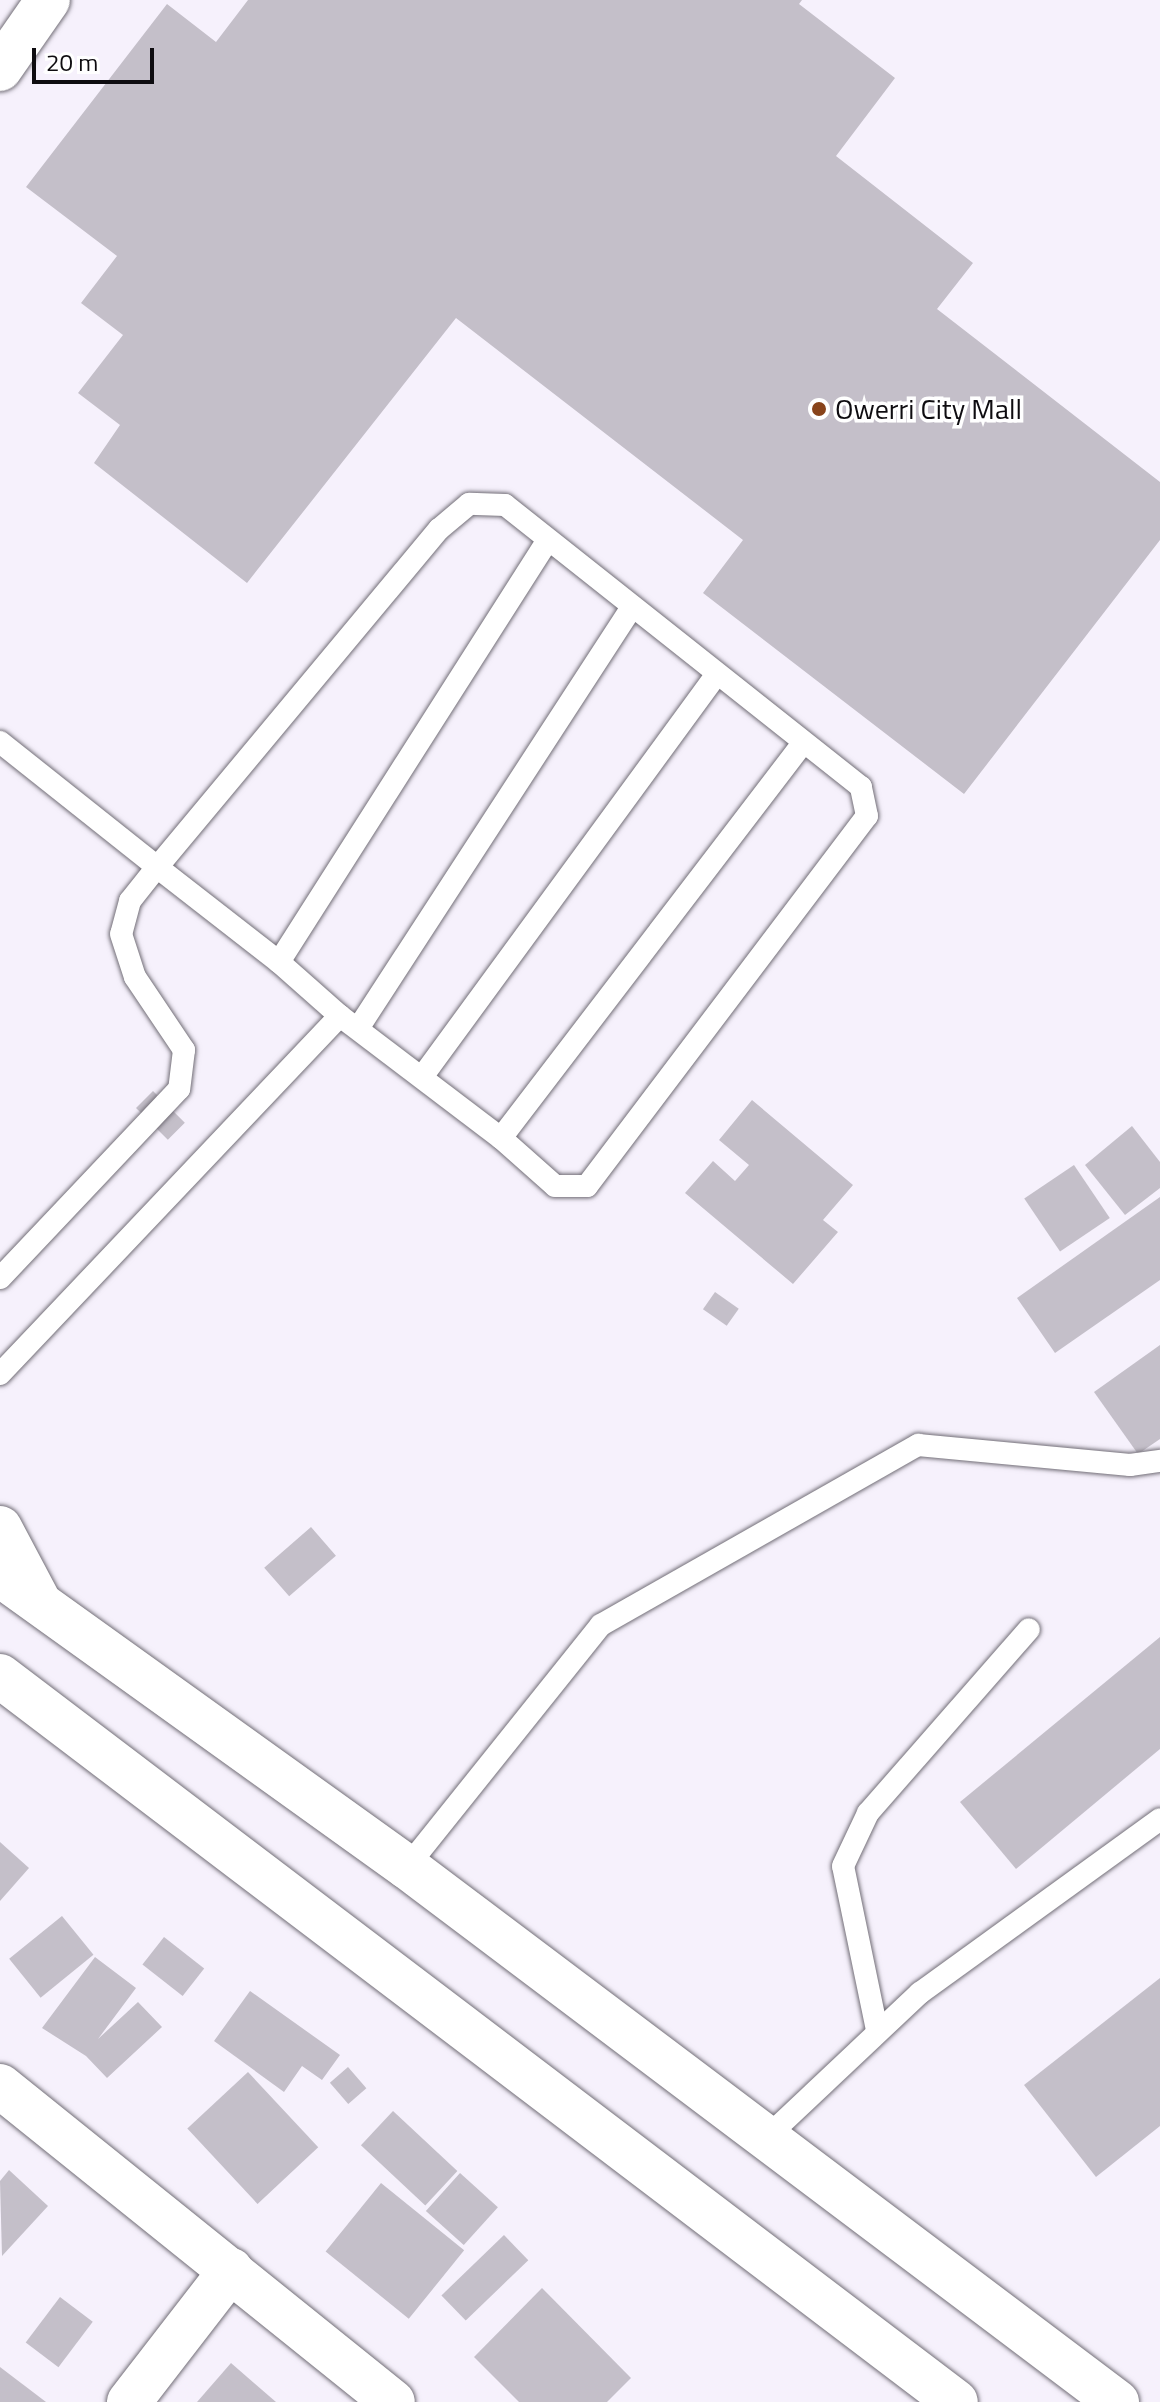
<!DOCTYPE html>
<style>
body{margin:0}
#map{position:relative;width:1160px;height:2402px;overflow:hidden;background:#f6f1fc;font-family:"Titillium Web",sans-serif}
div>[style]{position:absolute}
.building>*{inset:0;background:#c4bfc9;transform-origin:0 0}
.roads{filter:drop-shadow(0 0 2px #726e77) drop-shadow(0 0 2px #726e77)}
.service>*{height:22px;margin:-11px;padding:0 11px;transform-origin:11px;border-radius:11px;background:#fff}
.minor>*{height:44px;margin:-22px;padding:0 22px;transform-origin:22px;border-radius:22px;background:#fff}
.primary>*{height:44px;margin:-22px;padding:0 22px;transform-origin:22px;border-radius:22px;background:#fff}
.dots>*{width:22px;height:22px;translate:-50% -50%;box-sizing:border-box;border:4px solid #fff;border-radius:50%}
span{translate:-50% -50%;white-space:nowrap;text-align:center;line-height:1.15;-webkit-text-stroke:7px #fff;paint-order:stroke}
.poi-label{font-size:28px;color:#0e0c10}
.left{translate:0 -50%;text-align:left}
.scale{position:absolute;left:32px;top:48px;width:122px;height:36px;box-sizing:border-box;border:4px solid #0e0c10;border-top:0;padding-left:10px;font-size:24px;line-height:28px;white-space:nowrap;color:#0e0c10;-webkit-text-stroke:6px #fff;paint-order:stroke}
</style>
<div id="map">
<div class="building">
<i style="clip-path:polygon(248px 0,802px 0,799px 4px,895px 78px,836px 156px,973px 263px,937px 309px,1160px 482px,1160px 540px,964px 794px,703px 593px,743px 540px,456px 318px,247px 583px,94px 463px,120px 425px,78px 393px,123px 335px,81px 303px,117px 256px,26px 187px,167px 4px,216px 42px)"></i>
<i style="left:153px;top:1091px;width:45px;height:24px;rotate:45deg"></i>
<i style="clip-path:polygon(752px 1100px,853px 1185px,823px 1220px,838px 1232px,793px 1284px,685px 1193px,713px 1161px,735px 1181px,749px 1165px,719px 1140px)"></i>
<i style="clip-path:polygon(1132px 1126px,1160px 1162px,1160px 1188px,1125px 1215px,1085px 1165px)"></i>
<i style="left:1074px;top:1165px;width:64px;height:60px;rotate:56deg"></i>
<i style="clip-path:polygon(1160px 1197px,1160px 1280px,1055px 1353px,1017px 1298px)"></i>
<i style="left:715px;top:1292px;width:29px;height:21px;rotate:35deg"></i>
<i style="clip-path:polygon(1160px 1345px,1160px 1439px,1138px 1454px,1094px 1392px)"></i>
<i style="left:311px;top:1527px;width:38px;height:62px;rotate:49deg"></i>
<i style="clip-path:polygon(1160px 1637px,1160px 1749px,1016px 1869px,960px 1802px)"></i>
<i style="clip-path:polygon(0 1842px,29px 1868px,0 1901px)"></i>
<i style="left:62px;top:1916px;width:50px;height:68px;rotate:51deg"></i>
<i style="left:164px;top:1937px;width:51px;height:35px;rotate:38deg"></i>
<i style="clip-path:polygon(95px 1957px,136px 1988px,98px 2039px,138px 2002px,162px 2027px,107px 2078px,86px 2056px,42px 2028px)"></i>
<i style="clip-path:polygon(1160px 1978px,1160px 2126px,1096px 2177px,1024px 2085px)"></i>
<i style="clip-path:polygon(250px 1991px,340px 2055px,322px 2080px,302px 2066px,284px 2092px,214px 2041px)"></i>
<i style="left:348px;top:2067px;width:28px;height:24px;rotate:49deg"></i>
<i style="left:248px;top:2072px;width:103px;height:83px;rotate:47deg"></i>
<i style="left:393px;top:2111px;width:88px;height:47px;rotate:43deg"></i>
<i style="clip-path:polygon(9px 2170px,48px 2206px,2px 2256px,0 2181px)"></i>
<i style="left:460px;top:2173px;width:51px;height:51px;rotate:42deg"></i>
<i style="left:381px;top:2183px;width:107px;height:88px;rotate:39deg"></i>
<i style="left:504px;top:2235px;width:35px;height:87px;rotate:46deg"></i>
<i style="clip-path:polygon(542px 2288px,631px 2378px,607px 2402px,519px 2402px,474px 2357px)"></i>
<i style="left:60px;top:2297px;width:41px;height:57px;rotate:37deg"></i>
<i style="clip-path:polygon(231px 2363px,276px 2402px,197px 2402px)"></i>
<i style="clip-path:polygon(0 2367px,46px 2402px,0 2402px)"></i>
</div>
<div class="roads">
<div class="service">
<i style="left:0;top:742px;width:201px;rotate:38.5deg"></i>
<i style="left:157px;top:867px;width:155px;rotate:37.9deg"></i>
<i style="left:279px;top:962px;width:81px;rotate:41.5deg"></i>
<i style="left:340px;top:1016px;width:202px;rotate:37.2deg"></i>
<i style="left:501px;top:1138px;width:72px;rotate:41.6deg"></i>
<i style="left:555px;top:1186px;width:32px"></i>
<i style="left:587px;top:1186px;width:464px;rotate:-52.9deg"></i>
<i style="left:867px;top:816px;width:30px;rotate:-102deg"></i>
<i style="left:861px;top:787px;width:454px;rotate:-141.6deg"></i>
<i style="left:505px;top:505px;width:36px;rotate:-178deg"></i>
<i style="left:469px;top:504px;width:39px;rotate:140deg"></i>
<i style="left:439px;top:529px;width:440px;rotate:129.8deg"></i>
<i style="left:157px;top:867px;width:43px;rotate:128.5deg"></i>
<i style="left:130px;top:901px;width:34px;rotate:105deg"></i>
<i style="left:121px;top:934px;width:45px;rotate:72deg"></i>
<i style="left:135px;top:977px;width:88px;rotate:56.1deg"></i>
<i style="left:184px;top:1050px;width:39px;rotate:97deg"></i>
<i style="left:179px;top:1089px;width:260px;rotate:133.4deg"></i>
<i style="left:279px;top:962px;width:498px;rotate:-57.5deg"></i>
<i style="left:359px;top:1027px;width:501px;rotate:-56.98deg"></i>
<i style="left:422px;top:1077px;width:499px;rotate:-53.8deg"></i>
<i style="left:501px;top:1138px;width:497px;rotate:-52.6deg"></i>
<i style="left:0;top:1374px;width:494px;rotate:-46.5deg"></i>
<i style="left:407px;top:1867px;width:310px;rotate:-51.3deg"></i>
<i style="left:601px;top:1625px;width:365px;rotate:-29.6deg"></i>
<i style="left:918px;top:1445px;width:213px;rotate:5.4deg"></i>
<i style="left:1130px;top:1465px;width:30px;rotate:-8deg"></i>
<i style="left:877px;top:2030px;width:167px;rotate:-101.7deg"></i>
<i style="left:843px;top:1866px;width:59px;rotate:-64.7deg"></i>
<i style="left:868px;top:1813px;width:244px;rotate:-48.8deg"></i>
<i style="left:766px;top:2138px;width:212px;rotate:-43.3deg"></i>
<i style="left:920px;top:1993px;width:296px;rotate:-35.9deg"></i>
</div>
<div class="minor">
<i style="left:0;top:69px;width:84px;rotate:-55.2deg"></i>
<i style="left:0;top:2086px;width:504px;rotate:38.8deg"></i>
<i style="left:129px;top:2402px;width:167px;rotate:-52.3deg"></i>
</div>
<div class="primary">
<i style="left:0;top:1528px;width:79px;rotate:62.1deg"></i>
<i style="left:0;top:1575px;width:501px;rotate:35.66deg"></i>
<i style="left:407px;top:1867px;width:889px;rotate:37deg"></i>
<i style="left:0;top:1676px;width:1200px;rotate:37.21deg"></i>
</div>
</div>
<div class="dots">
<i style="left:819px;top:409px;background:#88431a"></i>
</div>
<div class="poi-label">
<span class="left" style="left:835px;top:409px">Owerri City Mall</span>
</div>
<div class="scale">20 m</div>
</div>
